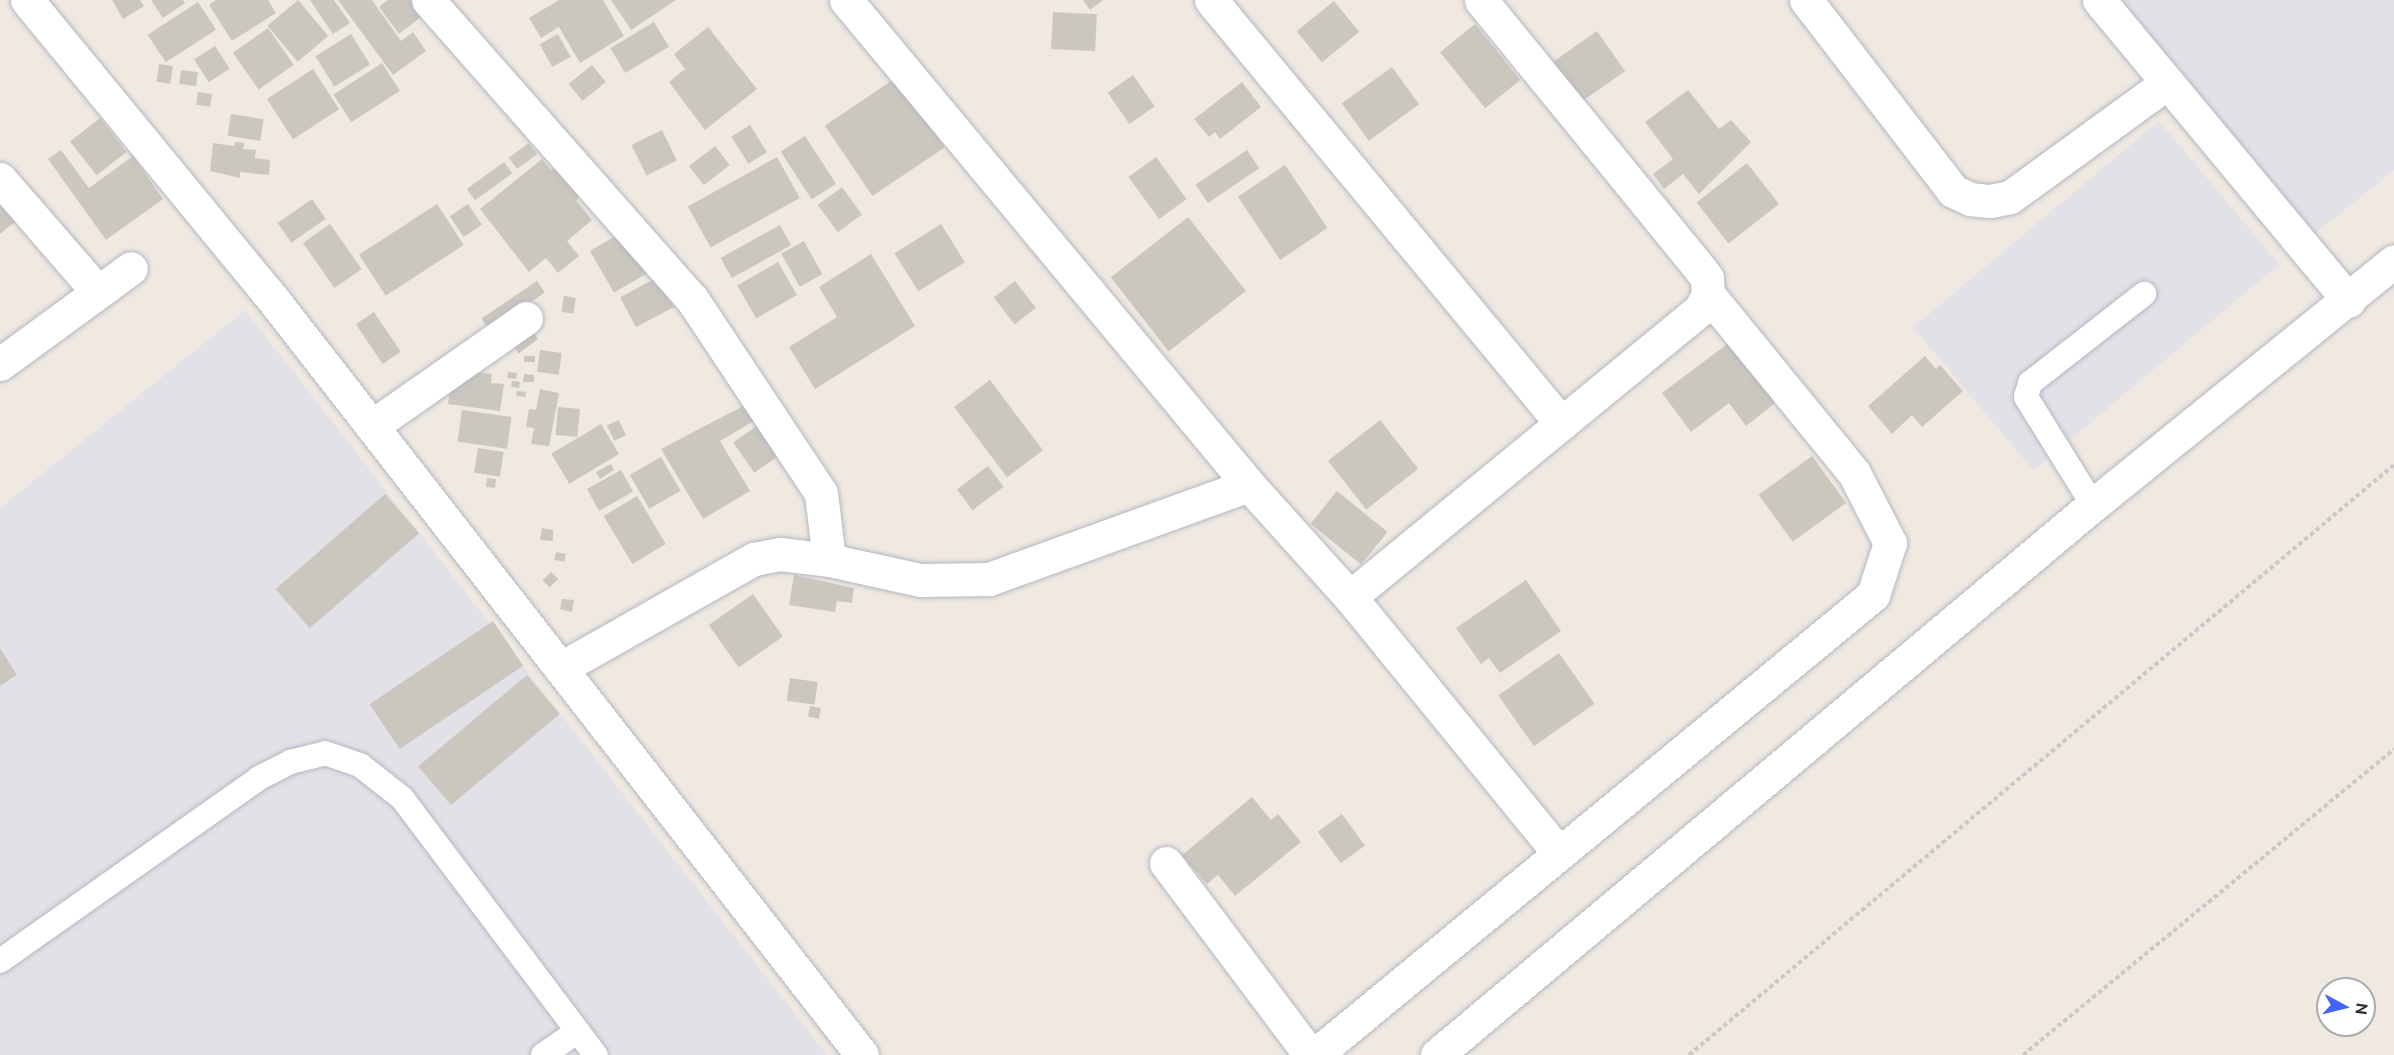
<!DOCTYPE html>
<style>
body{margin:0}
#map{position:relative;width:2394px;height:1055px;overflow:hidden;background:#efe9e1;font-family:Ubuntu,sans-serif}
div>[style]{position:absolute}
.industrial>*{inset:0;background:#e3e1e8;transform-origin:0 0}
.building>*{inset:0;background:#cbc7bf;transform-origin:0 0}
.path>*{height:4px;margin-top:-2px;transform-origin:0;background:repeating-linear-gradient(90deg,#c9c9c9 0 4.5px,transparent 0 7.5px)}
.roads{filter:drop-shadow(0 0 2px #b4b7c1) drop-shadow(0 0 2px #b4b7c1)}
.lane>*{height:24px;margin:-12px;padding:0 12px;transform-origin:12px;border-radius:12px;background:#fff}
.street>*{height:33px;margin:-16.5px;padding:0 16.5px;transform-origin:16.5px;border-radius:16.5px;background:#fff}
.secondary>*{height:33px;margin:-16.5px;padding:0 16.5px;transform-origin:16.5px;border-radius:16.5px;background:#fff}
span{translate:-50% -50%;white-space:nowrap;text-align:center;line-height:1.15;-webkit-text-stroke:6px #fff;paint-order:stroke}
.north{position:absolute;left:2316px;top:977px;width:60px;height:60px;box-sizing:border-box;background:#fff;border:2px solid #ababab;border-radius:50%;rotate:97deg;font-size:16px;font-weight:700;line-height:24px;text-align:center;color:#2e2e2e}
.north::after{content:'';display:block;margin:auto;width:21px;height:27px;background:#4264fb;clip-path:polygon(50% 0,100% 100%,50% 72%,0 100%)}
</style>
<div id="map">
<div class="industrial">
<i style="clip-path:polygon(2099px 0,2394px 0,2394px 170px,2302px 244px)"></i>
<i style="left:2159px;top:121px;width:187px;height:321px;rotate:50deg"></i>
<i style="clip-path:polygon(245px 310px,827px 1055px,0 1055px,0 508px)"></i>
</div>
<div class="building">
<i style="clip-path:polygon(112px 0,140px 0,144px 6px,123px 19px)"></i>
<i style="clip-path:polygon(151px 0,183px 0,185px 3px,163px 18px)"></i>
<i style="clip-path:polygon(216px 0,268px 0,276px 13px,232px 41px,209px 5px)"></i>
<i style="left:298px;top:0;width:47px;height:40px;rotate:50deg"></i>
<i style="clip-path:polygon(310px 0,334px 0,350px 23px,333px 34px)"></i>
<i style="clip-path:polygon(338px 0,372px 0,401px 41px,413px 32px,426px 51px,393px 75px)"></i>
<i style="clip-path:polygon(388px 0,416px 0,426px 13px,399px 34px,379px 7px)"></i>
<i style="clip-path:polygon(559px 0,603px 0,624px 36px,580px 63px,559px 27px,541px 38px,529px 18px)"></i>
<i style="clip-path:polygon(611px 0,676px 0,631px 30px)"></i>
<i style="clip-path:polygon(1083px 0,1103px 0,1090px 10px)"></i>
<i style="left:1334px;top:1px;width:40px;height:48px;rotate:51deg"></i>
<i style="left:198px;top:2px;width:33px;height:60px;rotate:57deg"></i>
<i style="left:1053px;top:12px;width:44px;height:37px;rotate:3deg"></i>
<i style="left:654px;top:22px;width:29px;height:51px;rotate:59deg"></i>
<i style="left:1475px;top:24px;width:72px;height:45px;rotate:51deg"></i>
<i style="clip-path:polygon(708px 27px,757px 89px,705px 130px,669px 82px,685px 69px,674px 54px)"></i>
<i style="left:268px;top:28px;width:45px;height:43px;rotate:55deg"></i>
<i style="left:1597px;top:31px;width:49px;height:57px;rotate:55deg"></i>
<i style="left:351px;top:34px;width:36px;height:42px;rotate:58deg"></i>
<i style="left:558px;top:34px;width:26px;height:21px;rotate:61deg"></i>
<i style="left:215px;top:46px;width:27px;height:25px;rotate:57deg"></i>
<i style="left:382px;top:63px;width:33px;height:58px;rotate:57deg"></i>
<i style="left:159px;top:64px;width:14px;height:18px;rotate:8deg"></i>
<i style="left:592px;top:65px;width:22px;height:30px;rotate:51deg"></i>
<i style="left:1392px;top:67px;width:46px;height:62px;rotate:54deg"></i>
<i style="left:313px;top:69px;width:48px;height:55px;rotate:57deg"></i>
<i style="left:181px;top:70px;width:17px;height:14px;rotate:7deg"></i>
<i style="left:1133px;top:75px;width:38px;height:31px;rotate:55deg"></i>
<i style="left:897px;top:77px;width:85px;height:87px;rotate:56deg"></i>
<i style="clip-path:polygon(1242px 82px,1261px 107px,1220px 139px,1215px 132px,1209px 137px,1194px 119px)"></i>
<i style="clip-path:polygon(1688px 90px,1719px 129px,1731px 120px,1751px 142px,1699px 194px,1683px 174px,1664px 189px,1653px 174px,1673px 159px,1645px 122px)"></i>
<i style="left:198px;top:92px;width:14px;height:13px;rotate:8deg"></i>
<i style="left:231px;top:114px;width:33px;height:22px;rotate:9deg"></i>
<i style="left:100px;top:118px;width:43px;height:38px;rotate:52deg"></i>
<i style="left:750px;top:125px;width:32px;height:22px;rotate:58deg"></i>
<i style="left:662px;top:130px;width:34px;height:34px;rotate:64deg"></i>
<i style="left:805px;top:136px;width:57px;height:29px;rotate:57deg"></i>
<i style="clip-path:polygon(235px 142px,244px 143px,243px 149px,256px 150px,255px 158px,270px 160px,269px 175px,240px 172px,240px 178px,210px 171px,213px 143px,234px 146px)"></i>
<i style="left:529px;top:143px;width:14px;height:25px;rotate:54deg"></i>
<i style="left:715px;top:146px;width:24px;height:33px;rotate:52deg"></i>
<i style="clip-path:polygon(61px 150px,89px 188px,133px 156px,163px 199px,106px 240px,48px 159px)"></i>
<i style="left:1247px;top:150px;width:22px;height:62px;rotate:56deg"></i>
<i style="left:777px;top:157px;width:47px;height:102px;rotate:61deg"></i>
<i style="left:1156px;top:157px;width:52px;height:34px;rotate:54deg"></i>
<i style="clip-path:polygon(542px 159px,551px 170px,564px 159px,589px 190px,576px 200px,592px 220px,567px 241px,579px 256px,558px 273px,546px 258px,529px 272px,480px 209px)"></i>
<i style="left:504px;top:162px;width:14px;height:46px;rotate:54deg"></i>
<i style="left:1747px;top:163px;width:52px;height:64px;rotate:52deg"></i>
<i style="left:1285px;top:165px;width:76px;height:57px;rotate:56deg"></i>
<i style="left:842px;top:187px;width:34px;height:30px;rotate:54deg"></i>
<i style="left:312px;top:199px;width:24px;height:42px;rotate:55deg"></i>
<i style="clip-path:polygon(0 200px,16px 221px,0 234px)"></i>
<i style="left:437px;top:204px;width:49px;height:93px;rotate:57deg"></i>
<i style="left:468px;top:204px;width:25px;height:22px;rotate:56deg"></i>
<i style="left:1188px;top:217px;width:94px;height:98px;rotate:52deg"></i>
<i style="left:330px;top:224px;width:55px;height:33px;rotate:55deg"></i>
<i style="left:941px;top:224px;width:45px;height:55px;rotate:58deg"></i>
<i style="left:780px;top:225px;width:23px;height:68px;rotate:61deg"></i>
<i style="left:628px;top:229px;width:48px;height:44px;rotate:60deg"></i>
<i style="left:804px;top:241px;width:38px;height:26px;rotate:61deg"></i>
<i style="clip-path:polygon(871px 254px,915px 326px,815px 389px,789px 347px,837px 317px,819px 287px)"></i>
<i style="left:778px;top:262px;width:38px;height:47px;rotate:60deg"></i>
<i style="left:658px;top:277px;width:34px;height:43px;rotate:62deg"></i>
<i style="left:537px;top:281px;width:14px;height:67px;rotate:56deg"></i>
<i style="left:1015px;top:281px;width:34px;height:27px;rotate:52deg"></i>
<i style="left:564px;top:296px;width:12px;height:16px;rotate:9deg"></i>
<i style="left:374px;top:312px;width:48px;height:22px;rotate:56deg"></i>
<i style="left:532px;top:331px;width:10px;height:24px;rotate:53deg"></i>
<i style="clip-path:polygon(1738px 336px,1783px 397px,1746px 426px,1729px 403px,1691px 432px,1662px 393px)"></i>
<i style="left:540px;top:350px;width:22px;height:22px;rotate:8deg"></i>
<i style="left:524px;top:356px;width:11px;height:6px"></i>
<i style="clip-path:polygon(1925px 356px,1936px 369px,1940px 365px,1963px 391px,1922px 427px,1912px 415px,1892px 434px,1868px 406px)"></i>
<i style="clip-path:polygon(459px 370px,492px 374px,491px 383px,504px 384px,500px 411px,448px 404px,452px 377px)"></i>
<i style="left:508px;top:372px;width:9px;height:6px;rotate:6deg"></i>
<i style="clip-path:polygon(524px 374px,534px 375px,534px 382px,523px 382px)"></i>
<i style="left:990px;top:380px;width:88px;height:45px;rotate:53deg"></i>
<i style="left:512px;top:381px;width:8px;height:6px;rotate:7deg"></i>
<i style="clip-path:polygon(540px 389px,559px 393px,549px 446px,531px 444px,534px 428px,526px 427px,529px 409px,536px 410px)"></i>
<i style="left:517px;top:391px;width:9px;height:5px;rotate:6deg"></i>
<i style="clip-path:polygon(745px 405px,754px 421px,720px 441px,750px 491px,703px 519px,661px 449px)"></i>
<i style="left:558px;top:407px;width:22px;height:28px;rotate:5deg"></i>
<i style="left:462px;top:410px;width:50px;height:32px;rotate:8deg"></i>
<i style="left:619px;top:420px;width:17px;height:13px;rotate:66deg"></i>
<i style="left:1380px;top:420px;width:62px;height:66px;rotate:52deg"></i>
<i style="left:761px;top:423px;width:37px;height:34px;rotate:55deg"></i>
<i style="left:601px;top:424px;width:35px;height:58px;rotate:59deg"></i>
<i style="left:478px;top:448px;width:26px;height:25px;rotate:9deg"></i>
<i style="left:1812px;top:456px;width:58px;height:66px;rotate:54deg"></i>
<i style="left:661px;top:457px;width:39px;height:36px;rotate:60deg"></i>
<i style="clip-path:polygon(611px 464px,614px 470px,600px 479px,596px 472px)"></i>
<i style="left:988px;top:466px;width:26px;height:39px;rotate:53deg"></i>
<i style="left:621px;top:470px;width:25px;height:39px;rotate:61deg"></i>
<i style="left:487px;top:478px;width:9px;height:9px;rotate:6deg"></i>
<i style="left:1337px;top:491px;width:65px;height:42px;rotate:39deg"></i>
<i style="left:385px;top:494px;width:52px;height:145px;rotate:49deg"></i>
<i style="left:637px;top:496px;width:56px;height:39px;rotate:59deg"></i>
<i style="clip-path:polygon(542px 528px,553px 530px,553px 541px,540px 540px)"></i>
<i style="left:556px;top:552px;width:10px;height:8px;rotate:11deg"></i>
<i style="left:551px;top:572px;width:10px;height:12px;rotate:45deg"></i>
<i style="clip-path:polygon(794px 575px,854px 588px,852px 603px,837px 601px,835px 612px,789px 605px)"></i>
<i style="clip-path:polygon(1526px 580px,1561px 631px,1500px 673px,1489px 658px,1481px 664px,1456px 628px)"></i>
<i style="left:753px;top:594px;width:52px;height:54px;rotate:55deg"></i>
<i style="clip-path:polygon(562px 599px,574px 600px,572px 612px,560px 609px)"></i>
<i style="left:493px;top:621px;width:54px;height:149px;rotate:56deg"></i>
<i style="clip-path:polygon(0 648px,17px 675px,0 686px)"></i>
<i style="left:1559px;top:653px;width:62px;height:74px;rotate:55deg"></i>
<i style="left:527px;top:675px;width:51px;height:142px;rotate:50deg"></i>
<i style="left:790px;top:678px;width:28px;height:23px;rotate:8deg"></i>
<i style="left:810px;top:706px;width:11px;height:11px;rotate:10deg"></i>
<i style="clip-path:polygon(1252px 797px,1271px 820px,1278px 814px,1301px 842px,1235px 896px,1218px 875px,1207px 884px,1182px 855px)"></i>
<i style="left:1342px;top:814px;width:39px;height:30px;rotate:54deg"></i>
</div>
<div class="path">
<i style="left:1689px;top:1055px;width:919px;rotate:-39.93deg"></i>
<i style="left:2023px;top:1055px;width:481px;rotate:-39.5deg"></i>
</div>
<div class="roads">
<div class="lane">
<i style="left:2093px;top:505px;width:127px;rotate:-121.8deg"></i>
<i style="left:2026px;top:397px;width:15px;rotate:-74deg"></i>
<i style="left:2030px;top:383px;width:145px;rotate:-38deg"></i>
<i style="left:0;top:961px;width:317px;rotate:-35.2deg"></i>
<i style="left:259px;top:778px;width:35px;rotate:-27deg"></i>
<i style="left:290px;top:762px;width:36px;rotate:-14deg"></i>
<i style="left:325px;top:753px;width:37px;rotate:19deg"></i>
<i style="left:360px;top:765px;width:53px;rotate:38.2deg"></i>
<i style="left:402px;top:798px;width:322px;rotate:53deg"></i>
<i style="left:543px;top:1055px;width:42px;rotate:-34.4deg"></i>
</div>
<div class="street">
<i style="left:27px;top:0;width:379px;rotate:50.6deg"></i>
<i style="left:268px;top:293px;width:966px;rotate:52.06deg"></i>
<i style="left:428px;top:0;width:399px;rotate:48.6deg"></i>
<i style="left:692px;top:299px;width:233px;rotate:56.4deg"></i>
<i style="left:821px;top:493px;width:67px;rotate:83.2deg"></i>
<i style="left:846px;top:0;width:631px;rotate:50.28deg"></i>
<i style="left:1249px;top:485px;width:151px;rotate:48deg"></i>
<i style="left:1350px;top:597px;width:330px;rotate:50.8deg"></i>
<i style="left:1211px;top:0;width:550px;rotate:50.38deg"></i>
<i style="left:1806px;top:0;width:241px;rotate:52.4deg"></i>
<i style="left:1953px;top:191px;width:19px;rotate:25deg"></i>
<i style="left:1970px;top:199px;width:20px;rotate:6deg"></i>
<i style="left:1990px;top:201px;width:20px;rotate:-11deg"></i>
<i style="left:2010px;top:197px;width:194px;rotate:-36deg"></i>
<i style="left:2099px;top:0;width:391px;rotate:50.3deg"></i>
<i style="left:0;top:179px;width:150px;rotate:49.1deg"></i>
<i style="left:0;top:364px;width:162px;rotate:-36.2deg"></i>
<i style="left:372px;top:426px;width:188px;rotate:-35deg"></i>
<i style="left:1350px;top:597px;width:453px;rotate:-39.4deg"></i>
<i style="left:1700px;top:310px;width:18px;rotate:-63deg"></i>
<i style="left:1708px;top:294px;width:16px;rotate:-94deg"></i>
<i style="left:1707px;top:278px;width:10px;rotate:-127deg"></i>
<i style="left:1701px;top:270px;width:348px;rotate:-129.2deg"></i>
<i style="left:561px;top:668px;width:222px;rotate:-29.5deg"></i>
<i style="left:754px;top:559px;width:26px;rotate:-11deg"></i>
<i style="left:780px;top:554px;width:49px;rotate:7deg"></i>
<i style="left:829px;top:560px;width:94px;rotate:12.3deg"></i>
<i style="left:921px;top:580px;width:68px;rotate:-0.8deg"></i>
<i style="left:989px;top:579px;width:276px;rotate:-19.9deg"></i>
<i style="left:1166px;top:863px;width:240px;rotate:53.1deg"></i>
<i style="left:1315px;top:1055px;width:723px;rotate:-39.5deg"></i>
<i style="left:1873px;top:595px;width:55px;rotate:-71.9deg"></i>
<i style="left:1890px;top:543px;width:79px;rotate:-117.2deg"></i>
<i style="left:1854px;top:473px;width:231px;rotate:-129.2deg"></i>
</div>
<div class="secondary">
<i style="left:1437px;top:1055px;width:856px;rotate:-39.98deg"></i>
<i style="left:2093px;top:505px;width:387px;rotate:-39deg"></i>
</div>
</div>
<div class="north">N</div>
</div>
